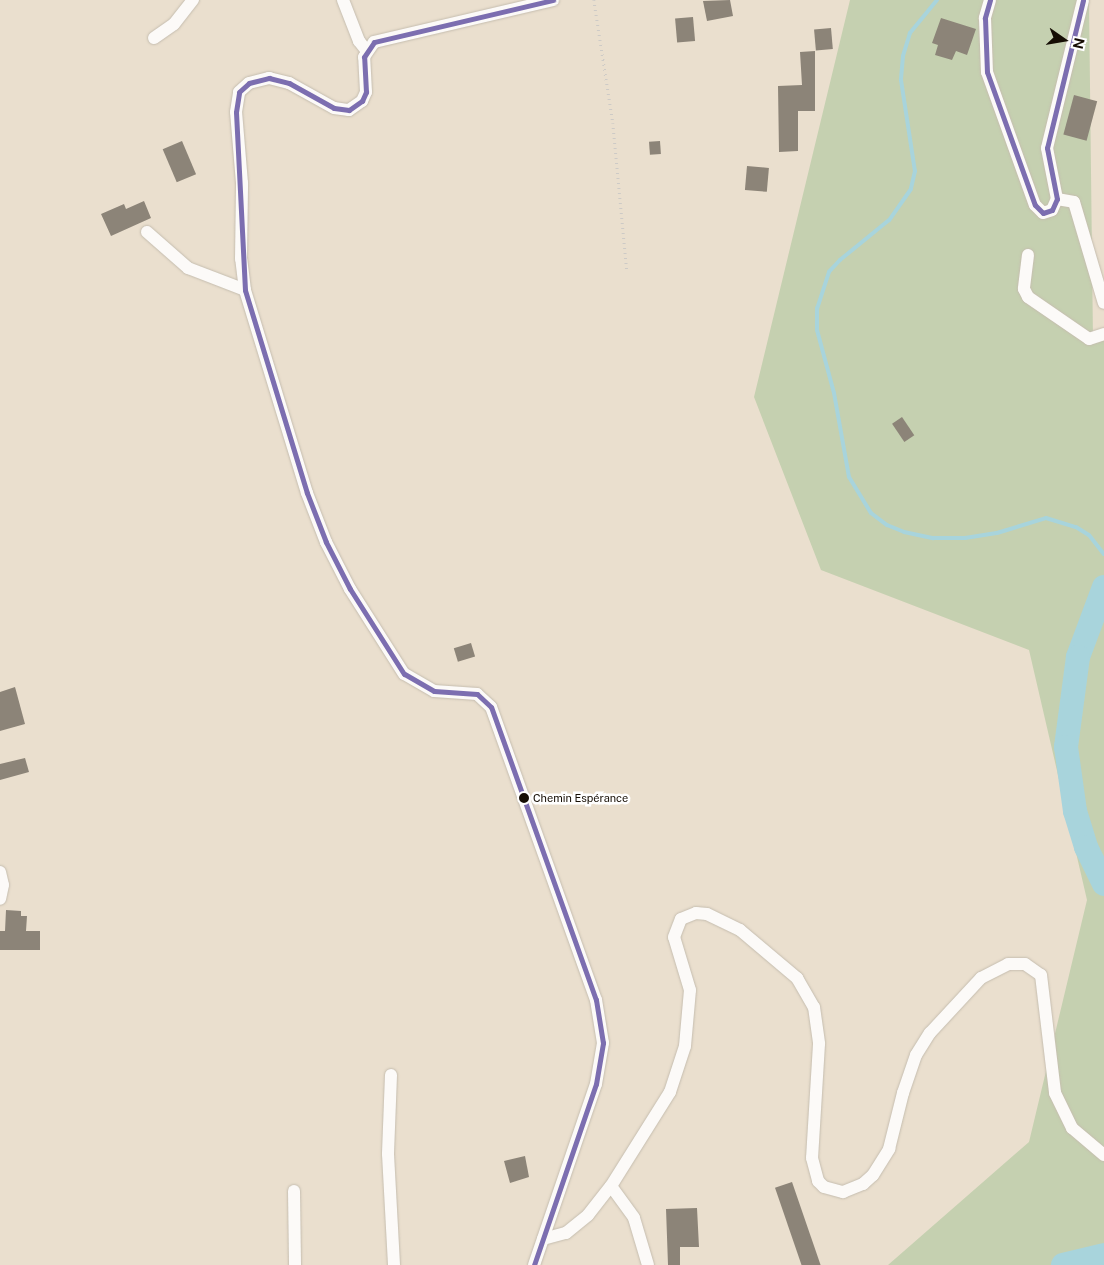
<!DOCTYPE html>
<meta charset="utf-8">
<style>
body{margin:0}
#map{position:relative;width:1104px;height:1265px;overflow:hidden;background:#eadfce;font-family:"Public Sans",sans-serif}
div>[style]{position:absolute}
.green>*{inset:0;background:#c5d0b0}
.stream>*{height:4px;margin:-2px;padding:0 2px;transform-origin:2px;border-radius:2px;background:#a8d4dc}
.river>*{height:24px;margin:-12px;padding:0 12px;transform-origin:12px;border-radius:12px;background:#a8d4dc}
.building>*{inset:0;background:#8c8478;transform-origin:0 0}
.path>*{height:2.5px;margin-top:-1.25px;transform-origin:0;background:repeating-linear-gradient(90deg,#cdcac6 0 1px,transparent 0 5px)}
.roads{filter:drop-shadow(0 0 1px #c5bdaf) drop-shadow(0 0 1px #c5bdaf)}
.minor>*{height:12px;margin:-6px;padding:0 6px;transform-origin:6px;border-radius:6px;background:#fcfaf8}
.bus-1>*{height:5px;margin:-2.5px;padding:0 2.5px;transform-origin:2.5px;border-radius:2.5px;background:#7c6eb0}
.dots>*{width:14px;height:14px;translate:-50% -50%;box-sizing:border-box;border:2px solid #fff;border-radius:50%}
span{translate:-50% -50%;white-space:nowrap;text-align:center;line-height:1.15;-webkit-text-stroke:5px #fff;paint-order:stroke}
.bus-label{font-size:11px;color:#160e04}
.left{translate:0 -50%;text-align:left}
.north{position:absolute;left:1039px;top:15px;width:50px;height:50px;-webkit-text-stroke:4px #fff;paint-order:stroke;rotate:103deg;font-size:14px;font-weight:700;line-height:20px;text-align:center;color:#160e04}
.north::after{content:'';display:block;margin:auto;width:18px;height:22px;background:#160e04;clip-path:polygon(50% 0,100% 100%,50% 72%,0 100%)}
</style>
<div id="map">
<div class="green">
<i style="clip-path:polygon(850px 0,1089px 0,1093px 340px,1104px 330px,1104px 1265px,888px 1265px,1029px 1142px,1087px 900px,1029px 650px,821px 570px,754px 397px)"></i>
</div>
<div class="stream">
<i style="left:937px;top:0;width:43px;rotate:129.3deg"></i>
<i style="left:910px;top:33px;width:24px;rotate:107deg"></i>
<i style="left:903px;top:56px;width:24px;rotate:95deg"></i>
<i style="left:901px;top:80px;width:92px;rotate:81.3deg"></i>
<i style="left:915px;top:171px;width:18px;rotate:103deg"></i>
<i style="left:911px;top:189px;width:38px;rotate:125deg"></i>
<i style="left:889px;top:220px;width:63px;rotate:140.8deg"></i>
<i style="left:840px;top:260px;width:16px;rotate:133deg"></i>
<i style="left:829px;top:272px;width:38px;rotate:108deg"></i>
<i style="left:817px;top:308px;width:22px;rotate:90deg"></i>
<i style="left:817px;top:330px;width:65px;rotate:74.9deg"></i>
<i style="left:834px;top:393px;width:85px;rotate:79.9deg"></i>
<i style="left:849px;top:477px;width:42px;rotate:58.6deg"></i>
<i style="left:871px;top:513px;width:20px;rotate:37deg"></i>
<i style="left:887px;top:525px;width:18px;rotate:22deg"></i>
<i style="left:904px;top:532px;width:30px;rotate:12deg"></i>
<i style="left:933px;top:538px;width:32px"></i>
<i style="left:965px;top:538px;width:32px;rotate:-9deg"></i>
<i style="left:997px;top:533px;width:51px;rotate:-17deg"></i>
<i style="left:1046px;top:518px;width:31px;rotate:17deg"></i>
<i style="left:1076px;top:527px;width:15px;rotate:32deg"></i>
<i style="left:1089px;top:535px;width:24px;rotate:52deg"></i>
</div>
<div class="river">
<i style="left:1104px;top:587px;width:75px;rotate:110.4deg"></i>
<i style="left:1078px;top:657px;width:91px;rotate:97.6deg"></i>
<i style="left:1066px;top:747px;width:65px;rotate:82deg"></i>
<i style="left:1075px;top:811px;width:38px;rotate:73deg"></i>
<i style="left:1086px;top:847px;width:41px;rotate:64.1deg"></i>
<i style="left:1063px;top:1265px;width:42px;rotate:-13.7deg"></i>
</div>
<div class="building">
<i style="clip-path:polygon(730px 0,733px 16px,707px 21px,703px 1px)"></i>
<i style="left:693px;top:17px;width:24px;height:18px;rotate:85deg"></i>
<i style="clip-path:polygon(941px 18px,976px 29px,967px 55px,956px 51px,952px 60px,935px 55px,938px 45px,932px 43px)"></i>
<i style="left:831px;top:28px;width:21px;height:17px;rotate:85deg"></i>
<i style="clip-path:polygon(815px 51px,815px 111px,798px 111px,798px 151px,779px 152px,778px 86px,802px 85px,800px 52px)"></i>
<i style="left:1074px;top:95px;width:24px;height:41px;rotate:15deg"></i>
<i style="left:182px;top:141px;width:36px;height:21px;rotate:67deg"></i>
<i style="left:660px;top:141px;width:13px;height:11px;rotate:86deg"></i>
<i style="left:747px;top:166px;width:22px;height:24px;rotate:5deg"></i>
<i style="clip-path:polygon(144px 201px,151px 218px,111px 236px,101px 214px,124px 204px,126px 209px)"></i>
<i style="left:902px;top:417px;width:22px;height:12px;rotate:56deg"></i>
<i style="left:471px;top:643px;width:14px;height:18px;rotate:73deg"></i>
<i style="clip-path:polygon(15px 687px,25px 724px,0 731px,0 692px)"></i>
<i style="clip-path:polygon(25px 758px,29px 772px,0 780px,0 764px)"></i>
<i style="clip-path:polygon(6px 910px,21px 911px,21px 916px,27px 916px,26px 931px,40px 931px,40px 950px,0 950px,0 931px,5px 931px)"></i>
<i style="clip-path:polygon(525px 1156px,529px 1177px,510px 1183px,504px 1161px)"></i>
<i style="left:792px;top:1182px;width:88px;height:18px;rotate:71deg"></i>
<i style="clip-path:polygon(697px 1208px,699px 1247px,680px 1247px,680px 1265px,668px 1265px,666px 1209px)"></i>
</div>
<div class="path">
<i style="left:594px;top:0;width:124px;rotate:81.2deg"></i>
<i style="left:613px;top:123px;width:148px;rotate:84.6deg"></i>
</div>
<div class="roads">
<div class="minor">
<i style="left:343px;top:0;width:44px;rotate:68.7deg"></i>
<i style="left:359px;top:41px;width:11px;rotate:52deg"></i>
<i style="left:990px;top:0;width:19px;rotate:106deg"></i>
<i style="left:985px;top:18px;width:54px;rotate:87.9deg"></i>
<i style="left:987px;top:72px;width:141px;rotate:70.2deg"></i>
<i style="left:1035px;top:205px;width:11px;rotate:45deg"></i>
<i style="left:1043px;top:213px;width:9px;rotate:-18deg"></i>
<i style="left:1052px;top:210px;width:12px;rotate:-66deg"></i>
<i style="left:1057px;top:199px;width:52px;rotate:-101.1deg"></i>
<i style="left:1047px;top:148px;width:152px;rotate:-76.3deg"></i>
<i style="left:154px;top:38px;width:24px;rotate:-35deg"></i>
<i style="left:174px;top:24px;width:31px;rotate:-52deg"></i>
<i style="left:1057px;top:199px;width:17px;rotate:10deg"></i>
<i style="left:1074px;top:202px;width:105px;rotate:73.5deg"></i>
<i style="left:147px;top:232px;width:55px;rotate:41.3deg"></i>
<i style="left:188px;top:268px;width:61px;rotate:21.1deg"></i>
<i style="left:1028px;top:255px;width:34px;rotate:97deg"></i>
<i style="left:1024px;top:289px;width:9px;rotate:63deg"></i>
<i style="left:1028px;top:297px;width:74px;rotate:34.5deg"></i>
<i style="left:1089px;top:339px;width:16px;rotate:-18deg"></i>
<i style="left:0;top:872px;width:13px;rotate:77deg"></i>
<i style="left:3px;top:885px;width:14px;rotate:102deg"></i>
<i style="left:391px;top:1075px;width:79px;rotate:92.2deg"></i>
<i style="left:388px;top:1154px;width:111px;rotate:86.9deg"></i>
<i style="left:611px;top:1186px;width:39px;rotate:54deg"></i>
<i style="left:634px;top:1218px;width:49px;rotate:73.4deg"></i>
<i style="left:294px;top:1191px;width:74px;rotate:89.2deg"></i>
<i style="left:543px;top:1239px;width:24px;rotate:-15deg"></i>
<i style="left:566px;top:1233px;width:28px;rotate:-39deg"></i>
<i style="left:588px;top:1215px;width:37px;rotate:-52deg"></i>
<i style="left:611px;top:1186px;width:111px;rotate:-57.9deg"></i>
<i style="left:670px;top:1092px;width:48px;rotate:-71.9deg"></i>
<i style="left:685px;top:1046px;width:56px;rotate:-84.9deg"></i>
<i style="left:690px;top:990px;width:55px;rotate:-106.8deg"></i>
<i style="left:674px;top:937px;width:19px;rotate:-69deg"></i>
<i style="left:681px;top:919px;width:16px;rotate:-22deg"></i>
<i style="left:696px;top:913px;width:11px;rotate:5deg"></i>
<i style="left:707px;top:914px;width:37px;rotate:26deg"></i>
<i style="left:740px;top:930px;width:75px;rotate:40.1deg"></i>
<i style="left:797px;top:978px;width:34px;rotate:60deg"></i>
<i style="left:814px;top:1007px;width:37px;rotate:82deg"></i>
<i style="left:819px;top:1044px;width:114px;rotate:93.5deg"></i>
<i style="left:812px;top:1158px;width:24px;rotate:75deg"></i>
<i style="left:818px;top:1181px;width:8px;rotate:45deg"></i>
<i style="left:824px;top:1187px;width:20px;rotate:15deg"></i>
<i style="left:843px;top:1192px;width:22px;rotate:-22deg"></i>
<i style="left:863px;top:1184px;width:13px;rotate:-42deg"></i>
<i style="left:873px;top:1175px;width:31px;rotate:-58deg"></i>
<i style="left:889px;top:1149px;width:58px;rotate:-76deg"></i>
<i style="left:903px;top:1093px;width:40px;rotate:-71.1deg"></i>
<i style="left:916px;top:1055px;width:26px;rotate:-58deg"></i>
<i style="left:930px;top:1033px;width:75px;rotate:-47.2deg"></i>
<i style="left:981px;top:978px;width:30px;rotate:-27deg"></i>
<i style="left:1008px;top:964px;width:17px"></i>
<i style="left:1025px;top:964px;width:19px;rotate:35deg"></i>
<i style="left:1041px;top:975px;width:119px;rotate:83.2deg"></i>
<i style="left:1055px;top:1093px;width:39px;rotate:64deg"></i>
<i style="left:1072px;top:1128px;width:42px;rotate:40.2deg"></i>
<i style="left:534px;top:1265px;width:191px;rotate:-71.1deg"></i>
<i style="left:596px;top:1084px;width:42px;rotate:-80.3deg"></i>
<i style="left:603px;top:1043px;width:44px;rotate:-99.2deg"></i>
<i style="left:596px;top:1000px;width:311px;rotate:-109.7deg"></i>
<i style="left:491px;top:707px;width:19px;rotate:-137deg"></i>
<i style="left:477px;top:694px;width:43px;rotate:-176deg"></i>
<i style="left:434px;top:691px;width:34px;rotate:-150deg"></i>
<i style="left:404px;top:674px;width:101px;rotate:-122.4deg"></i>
<i style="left:350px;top:589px;width:53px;rotate:-117.1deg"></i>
<i style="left:326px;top:542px;width:53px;rotate:-111.2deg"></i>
<i style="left:307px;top:493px;width:212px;rotate:-107deg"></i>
<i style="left:245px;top:290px;width:31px;rotate:-97deg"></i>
<i style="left:241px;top:259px;width:76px;rotate:-89.2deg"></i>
<i style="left:242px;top:183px;width:71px;rotate:-94.8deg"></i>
<i style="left:236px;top:112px;width:20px;rotate:-81deg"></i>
<i style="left:239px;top:92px;width:13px;rotate:-42deg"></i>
<i style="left:249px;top:83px;width:21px;rotate:-14deg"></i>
<i style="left:269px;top:78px;width:21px;rotate:14deg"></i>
<i style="left:289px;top:83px;width:51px;rotate:29.1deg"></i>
<i style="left:334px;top:108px;width:15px;rotate:8deg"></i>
<i style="left:349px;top:110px;width:16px;rotate:-35deg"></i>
<i style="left:362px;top:101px;width:10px;rotate:-66deg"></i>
<i style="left:366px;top:92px;width:35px;rotate:-93deg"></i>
<i style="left:364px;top:57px;width:18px;rotate:-56deg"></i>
<i style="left:374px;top:42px;width:184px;rotate:-13.2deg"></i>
</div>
</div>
<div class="bus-1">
<i style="left:990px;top:0;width:19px;rotate:106deg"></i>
<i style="left:985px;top:18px;width:54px;rotate:87.9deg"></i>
<i style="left:987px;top:72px;width:141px;rotate:70.2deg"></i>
<i style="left:1035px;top:205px;width:11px;rotate:45deg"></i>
<i style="left:1043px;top:213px;width:9px;rotate:-18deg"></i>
<i style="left:1052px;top:210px;width:12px;rotate:-66deg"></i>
<i style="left:1057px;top:199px;width:52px;rotate:-101.1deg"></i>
<i style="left:1047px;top:148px;width:152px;rotate:-76.3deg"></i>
<i style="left:534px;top:1265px;width:191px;rotate:-71.1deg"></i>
<i style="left:596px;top:1084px;width:42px;rotate:-80.3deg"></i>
<i style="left:603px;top:1043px;width:44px;rotate:-99.2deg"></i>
<i style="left:596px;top:1000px;width:311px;rotate:-109.7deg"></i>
<i style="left:491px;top:707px;width:19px;rotate:-137deg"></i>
<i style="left:477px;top:694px;width:43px;rotate:-176deg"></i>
<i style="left:434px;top:691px;width:34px;rotate:-150deg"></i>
<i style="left:404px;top:674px;width:101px;rotate:-122.4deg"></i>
<i style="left:350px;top:589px;width:53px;rotate:-117.1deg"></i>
<i style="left:326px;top:542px;width:53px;rotate:-111.2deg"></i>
<i style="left:307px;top:493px;width:212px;rotate:-107deg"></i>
<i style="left:245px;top:290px;width:178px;rotate:-92.9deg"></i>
<i style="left:236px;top:112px;width:20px;rotate:-81deg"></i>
<i style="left:239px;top:92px;width:13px;rotate:-42deg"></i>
<i style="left:249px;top:83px;width:21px;rotate:-14deg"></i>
<i style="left:269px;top:78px;width:21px;rotate:14deg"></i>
<i style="left:289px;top:83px;width:51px;rotate:29.1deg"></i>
<i style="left:334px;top:108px;width:15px;rotate:8deg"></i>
<i style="left:349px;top:110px;width:16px;rotate:-35deg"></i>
<i style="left:362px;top:101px;width:10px;rotate:-66deg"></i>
<i style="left:366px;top:92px;width:35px;rotate:-93deg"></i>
<i style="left:364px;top:57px;width:18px;rotate:-56deg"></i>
<i style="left:374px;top:42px;width:184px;rotate:-13.2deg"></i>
</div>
<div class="dots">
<i style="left:524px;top:798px;background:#160e04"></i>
</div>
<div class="bus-label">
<span class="left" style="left:533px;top:798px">Chemin Espérance</span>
</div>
<div class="north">N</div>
</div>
